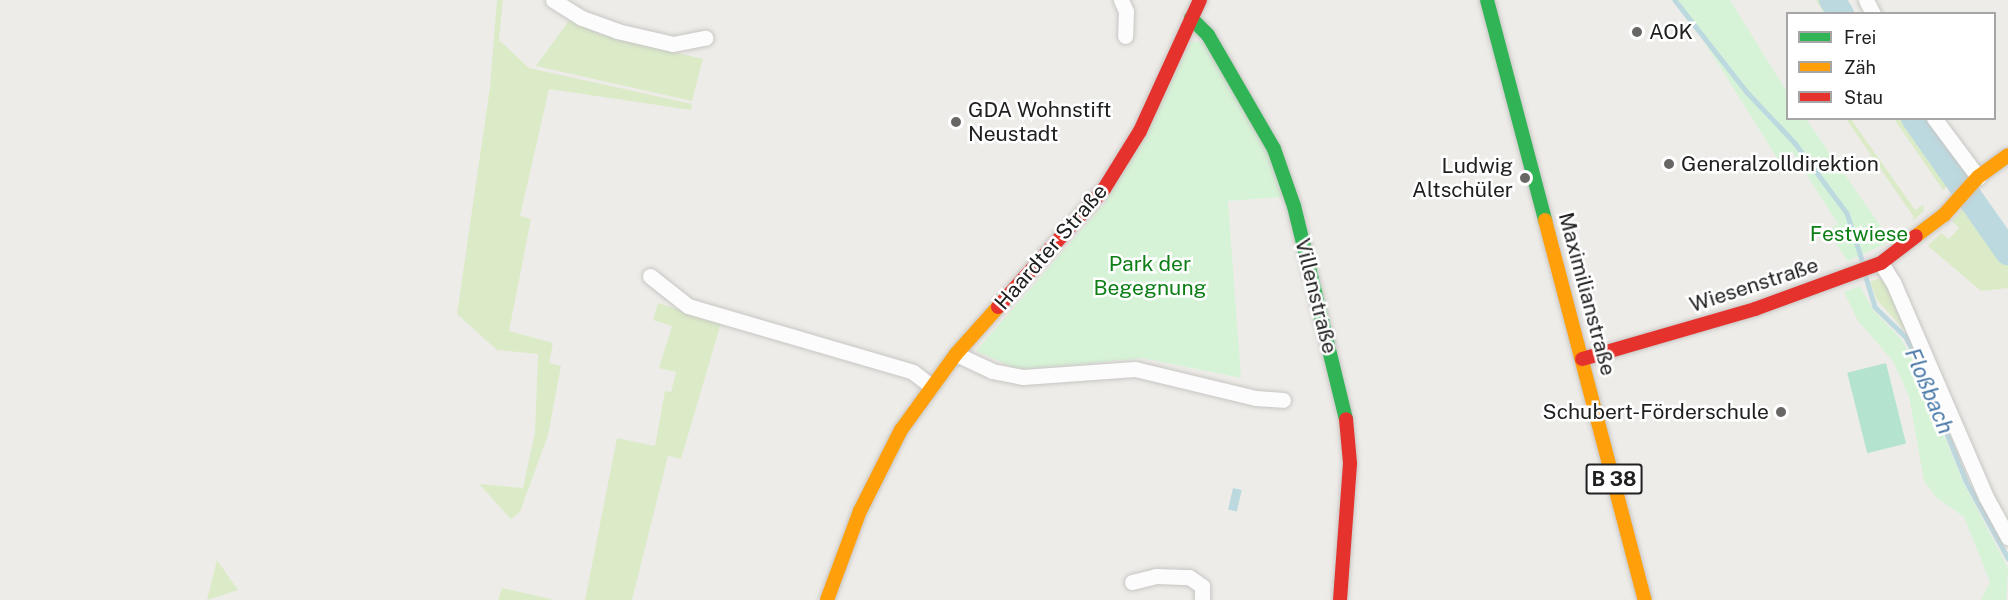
<!DOCTYPE html>
<meta charset="utf-8">
<style>
body{margin:0}
#map{position:relative;width:2008px;height:600px;overflow:hidden;background:#eeece8;font-family:"Public Sans",sans-serif}
div>[style]{position:absolute}
.grass>*{inset:0;background:#dbebc8}
.park>*{inset:0;background:#d7f3d7}
.pitch>*{inset:0;background:#b4e4d0;transform-origin:0 0}
.water>*{inset:0;background:#bcd9e0;transform-origin:0 0}
.stream>*{height:4.5px;margin:-2.25px;padding:0 2.25px;transform-origin:2.25px;border-radius:2.25px;background:#bcd9e0}
.river>*{height:26px;margin:-13px;padding:0 13px;transform-origin:13px;border-radius:13px;background:#bcd9e0}
.roads{filter:drop-shadow(0 0 2px #c7c6c4) drop-shadow(0 0 2px #c7c6c4)}
.street>*{height:15px;margin:-7.5px;padding:0 7.5px;transform-origin:7.5px;border-radius:7.5px;background:#fcfcfc}
.fast>*{height:14px;margin:-7px;padding:0 7px;transform-origin:7px;border-radius:7px;background:#30b455}
.slow>*{height:14px;margin:-7px;padding:0 7px;transform-origin:7px;border-radius:7px;background:#ff9f0a}
.jam>*{height:14px;margin:-7px;padding:0 7px;transform-origin:7px;border-radius:7px;background:#e5322d}
.dots>*{width:16px;height:16px;translate:-50% -50%;box-sizing:border-box;border:3px solid #fff;border-radius:50%}
span{translate:-50% -50%;white-space:nowrap;text-align:center;line-height:1.15;-webkit-text-stroke:5px #fff;paint-order:stroke}
.shield-label span{padding:2px 4px;background:#fff;border:2px solid;border-radius:4px;-webkit-text-stroke-width:0}
.shield-label{font-size:20px;color:#202020;font-weight:700}
.poi-label{font-size:21px;color:#202020}
.left{translate:0 -50%;text-align:left}
.right{translate:-100% -50%;text-align:right}
.park-label{font-size:21px;color:#0d7f16}
.street-label{font-size:21px;color:#202020}
.water-label{font-size:22px;color:#4978a7;font-style:italic}
.legend{position:absolute;left:1786px;top:12px;width:210px;height:108px;box-sizing:border-box;background:#fff;border:2px solid #a6a6a6;margin:0;padding:8px 10px;list-style:none;font-size:18px;color:#202020}
.legend li{display:flex;align-items:center;gap:12px;height:30px}
.legend b{width:30px;border:2px solid #a6a6a6}
</style>
<div id="map">
<div class="grass">
<i style="clip-path:polygon(497px 0,503px 0,499px 40px,529px 68px,692px 104px,691px 110px,549px 89px,520px 216px,531px 219px,509px 331px,553px 343px,549px 363px,561px 366px,548px 435px,520px 512px,511px 519px,479px 484px,523px 488px,535px 432px,538px 354px,497px 350px,457px 314px,490px 87px)"></i>
<i style="clip-path:polygon(1816px 0,1840px 0,1848px 13px,1824px 13px)"></i>
<i style="clip-path:polygon(570px 19px,600px 34px,703px 59px,692px 101px,536px 66px)"></i>
<i style="clip-path:polygon(1846px 119px,1851px 119px,1915px 210px,1923px 205px,1924px 211px,1913px 221px,1913px 216px)"></i>
<i style="clip-path:polygon(1894px 119px,1921px 119px,1960px 175px,1943px 190px)"></i>
<i style="clip-path:polygon(1969px 203px,2008px 263px,2008px 288px,1981px 291px,1928px 246px,1941px 233px,1949px 239px,1959px 228px,1952px 221px)"></i>
<i style="clip-path:polygon(1878px 279px,1885px 280px,1907px 333px,1877px 300px,1870px 282px)"></i>
<i style="clip-path:polygon(658px 303px,721px 323px,681px 459px,668px 456px,632px 600px,585px 600px,617px 438px,655px 446px,665px 391px,671px 392px,676px 372px,659px 368px,672px 326px,653px 320px)"></i>
<i style="clip-path:polygon(217px 560px,238px 590px,207px 600px)"></i>
<i style="clip-path:polygon(502px 588px,555px 600px,498px 600px)"></i>
</div>
<div class="park">
<i style="clip-path:polygon(1678px 0,1730px 0,1787px 92px,1788px 118px,1806px 119px,1891px 241px,1848px 261px,1827px 231px,1838px 224px,1793px 153px,1779px 161px)"></i>
<i style="clip-path:polygon(1205px 41px,1267px 151px,1282px 197px,1228px 201px,1241px 378px,1142px 358px,1019px 370px,976px 351px,1105px 203px,1191px 42px)"></i>
<i style="clip-path:polygon(1860px 286px,1873px 310px,1901px 339px,1913px 361px,1964px 484px,2008px 568px,2006px 600px,1981px 600px,1990px 582px,1964px 517px,1936px 497px,1924px 481px,1909px 396px,1893px 361px,1858px 321px,1844px 292px)"></i>
</div>
<div class="pitch">
<i style="left:1886px;top:363px;width:83px;height:40px;rotate:76deg"></i>
</div>
<div class="water">
<i style="left:1233px;top:488px;width:9px;height:22px;rotate:13deg"></i>
</div>
<div class="stream">
<i style="left:1675px;top:0;width:117px;rotate:52deg"></i>
<i style="left:1747px;top:92px;width:70px;rotate:46.7deg"></i>
<i style="left:1795px;top:143px;width:87px;rotate:53.4deg"></i>
<i style="left:1847px;top:213px;width:52px;rotate:72.3deg"></i>
<i style="left:1865px;top:274px;width:34px;rotate:73deg"></i>
<i style="left:1875px;top:307px;width:43px;rotate:44.1deg"></i>
<i style="left:1906px;top:337px;width:22px;rotate:63deg"></i>
<i style="left:1916px;top:357px;width:134px;rotate:68deg"></i>
<i style="left:1966px;top:481px;width:88px;rotate:61.4deg"></i>
</div>
<div class="river">
<i style="left:1832px;top:0;width:17px;rotate:57deg"></i>
<i style="left:1914px;top:118px;width:164px;rotate:55deg"></i>
</div>
<div class="roads">
<div class="street">
<i style="left:553px;top:0;width:34px;rotate:32deg"></i>
<i style="left:582px;top:18px;width:37px;rotate:20deg"></i>
<i style="left:617px;top:31px;width:57px;rotate:13.1deg"></i>
<i style="left:673px;top:44px;width:33px;rotate:-11deg"></i>
<i style="left:1121px;top:0;width:12px;rotate:66deg"></i>
<i style="left:1126px;top:11px;width:25px;rotate:92deg"></i>
<i style="left:1866px;top:0;width:16px;rotate:63deg"></i>
<i style="left:1934px;top:118px;width:74px;rotate:53.3deg"></i>
<i style="left:1881px;top:263px;width:22px;rotate:58deg"></i>
<i style="left:1893px;top:282px;width:234px;rotate:66.6deg"></i>
<i style="left:1986px;top:497px;width:46px;rotate:61.2deg"></i>
<i style="left:650px;top:276px;width:48px;rotate:38.3deg"></i>
<i style="left:688px;top:306px;width:234px;rotate:16.3deg"></i>
<i style="left:913px;top:372px;width:23px;rotate:38deg"></i>
<i style="left:956px;top:354px;width:40px;rotate:25deg"></i>
<i style="left:992px;top:371px;width:32px;rotate:11deg"></i>
<i style="left:1023px;top:377px;width:112px;rotate:-4.1deg"></i>
<i style="left:1135px;top:369px;width:124px;rotate:13.5deg"></i>
<i style="left:1256px;top:398px;width:27px;rotate:4deg"></i>
<i style="left:1132px;top:582px;width:25px;rotate:-14deg"></i>
<i style="left:1156px;top:576px;width:33px;rotate:2deg"></i>
<i style="left:1189px;top:577px;width:16px;rotate:35deg"></i>
<i style="left:1202px;top:586px;width:14px;rotate:90deg"></i>
</div>
<div class="fast">
<i style="left:1487px;top:0;width:228px;rotate:75.2deg"></i>
<i style="left:1191px;top:18px;width:24px;rotate:45deg"></i>
<i style="left:1208px;top:35px;width:132px;rotate:59.9deg"></i>
<i style="left:1274px;top:149px;width:60px;rotate:70.7deg"></i>
<i style="left:1294px;top:206px;width:219px;rotate:76.3deg"></i>
</div>
<div class="slow">
<i style="left:1545px;top:220px;width:393px;rotate:75.3deg"></i>
<i style="left:1916px;top:236px;width:35px;rotate:-37deg"></i>
<i style="left:1944px;top:215px;width:51px;rotate:-48.2deg"></i>
<i style="left:1978px;top:177px;width:37px;rotate:-36deg"></i>
<i style="left:827px;top:600px;width:95px;rotate:-69.7deg"></i>
<i style="left:860px;top:511px;width:91px;rotate:-63.2deg"></i>
<i style="left:901px;top:430px;width:94px;rotate:-54.1deg"></i>
<i style="left:956px;top:354px;width:63px;rotate:-48.2deg"></i>
</div>
<div class="jam">
<i style="left:998px;top:307px;width:159px;rotate:-48.1deg"></i>
<i style="left:1104px;top:189px;width:68px;rotate:-58.2deg"></i>
<i style="left:1140px;top:131px;width:144px;rotate:-65.4deg"></i>
<i style="left:1582px;top:359px;width:180px;rotate:-16.1deg"></i>
<i style="left:1755px;top:309px;width:134px;rotate:-20.1deg"></i>
<i style="left:1881px;top:263px;width:44px;rotate:-37.6deg"></i>
<i style="left:1340px;top:600px;width:137px;rotate:-85.8deg"></i>
<i style="left:1350px;top:463px;width:44px;rotate:-95.2deg"></i>
</div>
</div>
<div class="dots">
<i style="left:1637px;top:32px;background:#686766"></i>
<i style="left:956px;top:122px;background:#686766"></i>
<i style="left:1669px;top:164px;background:#686766"></i>
<i style="left:1525px;top:178px;background:#686766"></i>
<i style="left:1781px;top:412px;background:#686766"></i>
</div>
<div class="shield-label">
<span style="left:1614px;top:479px">B 38</span>
</div>
<div class="poi-label">
<span class="left" style="left:1649px;top:32px">AOK</span>
<span class="left" style="left:968px;top:122px">GDA Wohnstift<br>Neustadt</span>
<span class="left" style="left:1681px;top:164px">Generalzolldirektion</span>
<span class="right" style="left:1513px;top:178px">Ludwig<br>Altschüler</span>
<span class="right" style="left:1769px;top:412px">Schubert-Förderschule</span>
</div>
<div class="park-label">
<span style="left:1859px;top:234px">Festwiese</span>
<span style="left:1150px;top:276px">Park der<br>Begegnung</span>
</div>
<div class="street-label">
<span style="left:1051px;top:247px;rotate:-49deg">Haardter Straße</span>
<span style="left:1754px;top:285px;rotate:-18deg">Wiesenstraße</span>
<span style="left:1587px;top:294px;rotate:75deg">Maximilianstraße</span>
<span style="left:1316px;top:296px;rotate:76deg">Villenstraße</span>
</div>
<div class="water-label">
<span style="left:1929px;top:391px;rotate:67deg">Floßbach</span>
</div>
<ul class="legend">
<li><b style="height:8px;background:#30b455"></b>Frei</li>
<li><b style="height:8px;background:#ff9f0a"></b>Zäh</li>
<li><b style="height:8px;background:#e5322d"></b>Stau</li>
</ul>
</div>
